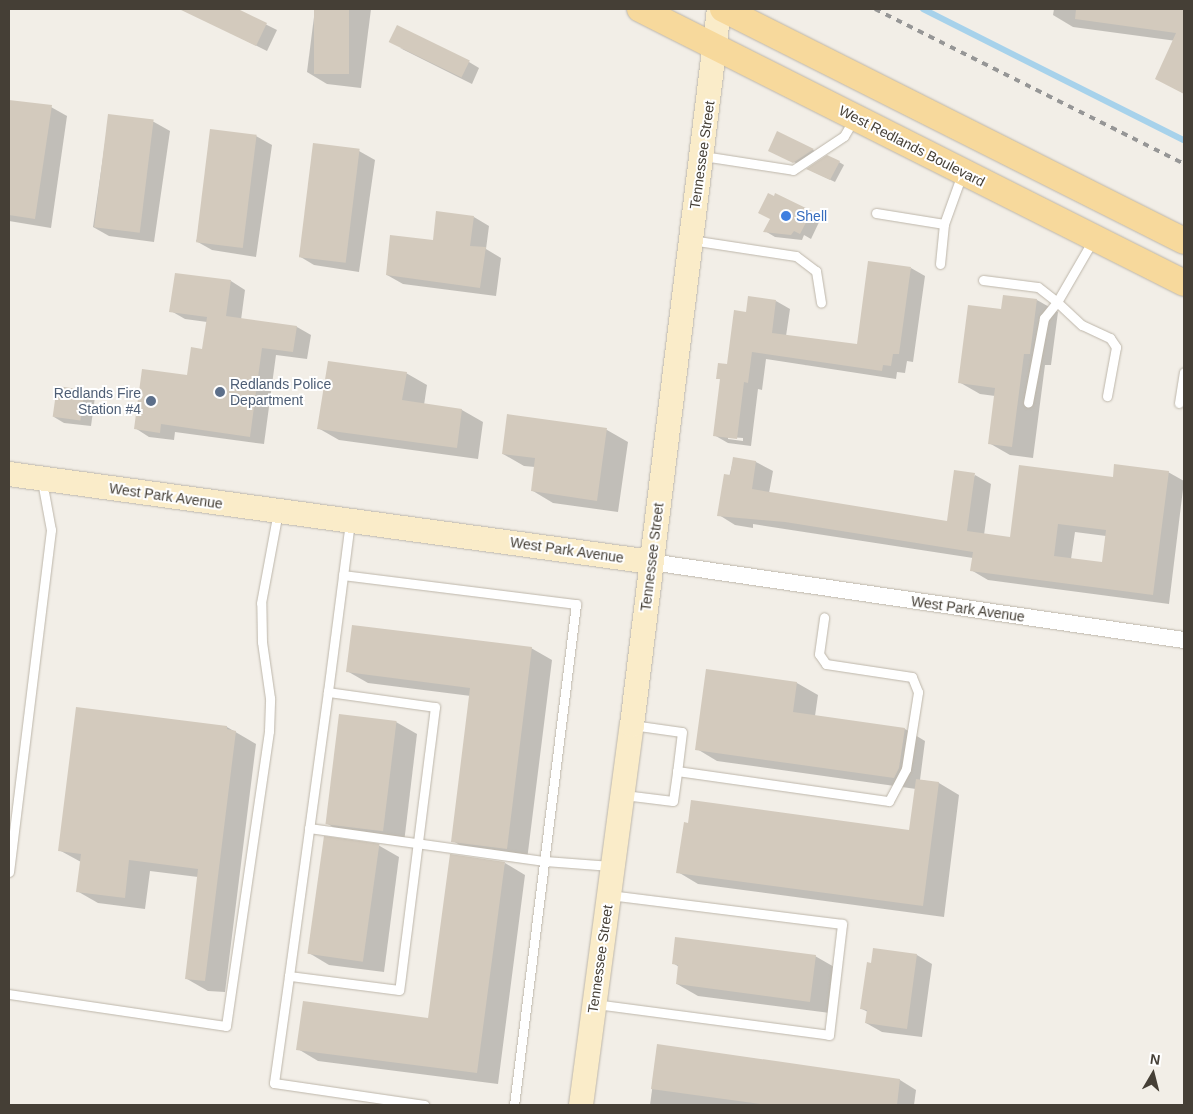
<!DOCTYPE html>
<style>
body{margin:0}
#map{position:relative;width:1193px;height:1114px;overflow:hidden;background:#f2eee7;font-family:Arial,sans-serif}
div>[style]{position:absolute}
.shadow>*{inset:0;background:#0003}
.stream>*{height:6px;margin:-3px;padding:0 3px;transform-origin:3px;border-radius:3px;background:#a7d2eb}
.building>*{inset:0;background:#d3cabd;transform-origin:0 0}
.roads{filter:drop-shadow(0 0 1px #bdb6aa) drop-shadow(0 0 1px #bdb6aa)}
.lane>*{height:9px;margin:-4.5px;padding:0 4.5px;transform-origin:4.5px;border-radius:4.5px;background:#fff}
.street>*{height:16px;margin:-8px;padding:0 8px;transform-origin:8px;border-radius:8px;background:#fff}
.secondary>*{height:24px;margin:-12px;padding:0 12px;transform-origin:12px;border-radius:12px;background:#faecc9}
.primary>*{height:26px;margin:-13px;padding:0 13px;transform-origin:13px;border-radius:13px;background:#f7d99c}
.rail>*{height:4px;margin-top:-2px;transform-origin:0;background:repeating-linear-gradient(90deg,#969696 0 6px,transparent 0 12px)}
.dots>*{width:14px;height:14px;translate:-50% -50%;box-sizing:border-box;border:2px solid #fff;border-radius:50%}
span{translate:-50% -50%;white-space:nowrap;text-align:center;line-height:1.15;-webkit-text-stroke:4px #fff;paint-order:stroke}
.street-label{font-size:14px;color:#453f36}
.shop-label{font-size:14px;color:#366cbe}
.left{translate:0 -50%;text-align:left}
.service-label{font-size:14px;color:#4e5e75}
.right{translate:-100% -50%;text-align:right}
.frame{position:absolute;inset:0;border:10px solid #453f36;pointer-events:none}
.north{position:absolute;left:1128px;top:1049px;width:50px;height:50px;-webkit-text-stroke:4px #fff;paint-order:stroke;rotate:8deg;font-size:14px;font-weight:700;line-height:20px;text-align:center;color:#453f36}
.north::after{content:'';display:block;margin:auto;width:18px;height:22px;background:#453f36;clip-path:polygon(50% 0,100% 100%,50% 72%,0 100%)}
</style>
<div id="map">
<div class="shadow">
<i style="clip-path:polygon(200px 9px,235px 9px,277px 30px,267px 51px,197px 16px)"></i>
<i style="clip-path:polygon(315px 9px,371px 9px,361px 88px,327px 84px,307px 72px)"></i>
<i style="clip-path:polygon(1054px 9px,1184px 9px,1184px 42px,1073px 27px,1053px 15px)"></i>
<i style="clip-path:polygon(400px 48px,469px 62px,479px 68px,472px 84px)"></i>
<i style="clip-path:polygon(9px 101px,51px 107px,67px 116px,51px 228px,9px 221px)"></i>
<i style="clip-path:polygon(109px 115px,154px 122px,170px 131px,154px 242px,109px 236px,93px 227px)"></i>
<i style="clip-path:polygon(778px 133px,813px 150px,817px 152px,798px 164px,774px 153px)"></i>
<i style="clip-path:polygon(256px 136px,272px 145px,256px 257px,212px 250px,196px 241px)"></i>
<i style="clip-path:polygon(359px 151px,375px 160px,359px 272px,314px 265px,299px 256px)"></i>
<i style="clip-path:polygon(839px 162px,844px 165px,835px 182px,812px 171px)"></i>
<i style="clip-path:polygon(774px 197px,821px 218px,811px 239px,804px 235px,802px 240px,775px 237px,765px 231px,771px 219px)"></i>
<i style="clip-path:polygon(474px 217px,489px 226px,486px 249px,501px 258px,496px 296px,403px 284px,387px 275px)"></i>
<i style="clip-path:polygon(evenodd,911px 268px,925px 276px,913px 362px,907px 361px,905px 373px,897px 372px,896px 379px,766px 359px,762px 390px,758px 389px,751px 446px,728px 443px,714px 435px,721px 380px,718px 378px,728px 365px,747px 313px,776px 301px,790px 309px,786px 336px,858px 346px,911px 268px,728px 437px,743px 438px,743px 441px,728px 439px,728px 437px)"></i>
<i style="clip-path:polygon(231px 281px,245px 290px,241px 320px,297px 327px,311px 335px,307px 359px,276px 355px,264px 444px,175px 432px,174px 440px,149px 437px,135px 428px,188px 376px,203px 350px,207px 322px,185px 319px,171px 311px)"></i>
<i style="clip-path:polygon(1037px 300px,1058px 312px,1051px 365px,1045px 365px,1033px 458px,1010px 455px,989px 443px,995px 396px,980px 394px,959px 382px,1002px 311px)"></i>
<i style="clip-path:polygon(406px 373px,427px 385px,424px 405px,462px 410px,483px 422px,478px 459px,339px 440px,318px 428px)"></i>
<i style="clip-path:polygon(85px 391px,95px 397px,91px 426px,64px 423px,54px 417px)"></i>
<i style="clip-path:polygon(508px 415px,607px 430px,628px 442px,618px 512px,553px 503px,533px 491px,535px 467px,524px 466px,503px 454px)"></i>
<i style="clip-path:polygon(evenodd,734px 458px,756px 462px,773px 471px,769px 493px,948px 523px,975px 475px,991px 484px,984px 535px,1011px 538px,1114px 479px,1168px 472px,1184px 481px,1169px 604px,988px 580px,971px 570px,973px 558px,753px 524px,753px 528px,735px 525px,719px 515px,734px 458px,1075px 532px,1106px 536px,1103px 563px,1071px 559px,1075px 532px)"></i>
<i style="clip-path:polygon(531px 648px,552px 660px,527px 860px,473px 853px,453px 841px,471px 696px,368px 683px,347px 671px)"></i>
<i style="clip-path:polygon(707px 671px,797px 683px,818px 695px,815px 716px,905px 729px,925px 741px,920px 780px,939px 783px,959px 795px,944px 917px,698px 884px,678px 872px,910px 831px,916px 789px,717px 761px,697px 749px)"></i>
<i style="clip-path:polygon(396px 722px,417px 734px,404px 843px,347px 835px,326px 823px)"></i>
<i style="clip-path:polygon(227px 727px,256px 744px,225px 992px,208px 991px,187px 979px,198px 877px,150px 871px,145px 909px,98px 903px,77px 891px,81px 862px,59px 850px)"></i>
<i style="clip-path:polygon(378px 845px,399px 857px,384px 972px,329px 965px,309px 953px)"></i>
<i style="clip-path:polygon(505px 863px,525px 875px,498px 1084px,318px 1061px,298px 1049px,429px 1019px)"></i>
<i style="clip-path:polygon(917px 955px,932px 964px,922px 1037px,882px 1032px,866px 1023px,868px 1012px,862px 1009px,872px 964px)"></i>
<i style="clip-path:polygon(815px 956px,836px 968px,830px 1013px,698px 996px,677px 984px,679px 967px,673px 963px)"></i>
<i style="clip-path:polygon(658px 1045px,900px 1080px,916px 1090px,914px 1105px,650px 1105px)"></i>
</div>
<div class="stream">
<i style="left:923px;top:9px;width:292px;rotate:26.7deg"></i>
</div>
<div class="building">
<i style="clip-path:polygon(179px 9px,238px 9px,267px 23px,256px 46px)"></i>
<i style="left:314px;top:9px;width:35px;height:65px"></i>
<i style="clip-path:polygon(1076px 9px,1184px 9px,1184px 94px,1155px 79px,1176px 33px,1075px 19px)"></i>
<i style="left:397px;top:25px;width:81px;height:19px;rotate:26deg"></i>
<i style="clip-path:polygon(9px 100px,52px 105px,35px 219px,9px 215px)"></i>
<i style="left:108px;top:114px;width:46px;height:114px;rotate:7deg"></i>
<i style="left:210px;top:129px;width:47px;height:114px;rotate:7deg"></i>
<i style="clip-path:polygon(777px 131px,814px 149px,793px 163px,768px 151px)"></i>
<i style="left:313px;top:143px;width:47px;height:115px;rotate:7deg"></i>
<i style="clip-path:polygon(827px 155px,840px 161px,830px 180px,806px 169px)"></i>
<i style="clip-path:polygon(768px 193px,774px 196px,775px 193px,812px 211px,800px 234px,794px 231px,791px 235px,763px 232px,770px 219px,758px 213px)"></i>
<i style="clip-path:polygon(436px 211px,474px 216px,470px 246px,486px 247px,480px 288px,386px 275px,390px 235px,433px 240px)"></i>
<i style="clip-path:polygon(868px 261px,911px 267px,899px 354px,893px 354px,891px 366px,883px 365px,882px 371px,752px 352px,748px 383px,744px 382px,737px 439px,713px 436px,720px 379px,716px 379px,718px 363px,727px 364px,734px 310px,746px 312px,748px 296px,776px 300px,772px 333px,857px 344px)"></i>
<i style="clip-path:polygon(175px 273px,231px 280px,226px 316px,297px 326px,293px 352px,262px 348px,250px 437px,161px 424px,160px 433px,134px 429px,142px 369px,187px 375px,191px 347px,202px 349px,207px 317px,169px 312px)"></i>
<i style="clip-path:polygon(1003px 295px,1037px 299px,1030px 354px,1024px 354px,1012px 447px,988px 444px,995px 388px,958px 383px,968px 305px,1001px 309px)"></i>
<i style="clip-path:polygon(328px 361px,407px 372px,402px 400px,462px 409px,457px 448px,317px 429px)"></i>
<i style="left:57px;top:386px;width:28px;height:31px;rotate:8deg"></i>
<i style="clip-path:polygon(507px 414px,607px 428px,597px 501px,531px 491px,535px 458px,502px 454px)"></i>
<i style="clip-path:polygon(evenodd,733px 457px,756px 461px,752px 489px,947px 521px,954px 470px,975px 473px,967px 531px,1010px 537px,1019px 465px,1113px 477px,1114px 464px,1169px 471px,1153px 595px,970px 571px,973px 552px,785px 522px,717px 516px,724px 474px,730px 475px,733px 457px,1058px 524px,1106px 530px,1102px 562px,1054px 556px,1058px 524px)"></i>
<i style="clip-path:polygon(352px 625px,532px 647px,507px 849px,451px 842px,470px 688px,346px 672px)"></i>
<i style="clip-path:polygon(706px 669px,797px 682px,793px 712px,905px 728px,899px 768px,894px 778px,695px 750px)"></i>
<i style="clip-path:polygon(76px 707px,227px 726px,227px 729px,236px 731px,205px 981px,185px 979px,198px 869px,129px 860px,125px 898px,76px 892px,81px 854px,58px 851px)"></i>
<i style="left:339px;top:714px;width:58px;height:111px;rotate:7deg"></i>
<i style="clip-path:polygon(916px 779px,939px 782px,923px 906px,676px 873px,684px 822px,688px 823px,691px 800px,909px 830px)"></i>
<i style="left:324px;top:836px;width:56px;height:119px;rotate:8deg"></i>
<i style="clip-path:polygon(450px 854px,505px 862px,477px 1073px,296px 1050px,303px 1001px,428px 1018px)"></i>
<i style="clip-path:polygon(675px 937px,816px 955px,810px 1002px,676px 984px,678px 965px,672px 964px)"></i>
<i style="clip-path:polygon(873px 948px,917px 954px,907px 1029px,865px 1023px,867px 1010px,860px 1009px,867px 962px,871px 963px)"></i>
<i style="clip-path:polygon(657px 1044px,900px 1079px,897px 1105px,768px 1105px,651px 1089px)"></i>
</div>
<div class="roads">
<div class="lane">
<i style="left:703px;top:156px;width:91px;rotate:8.8deg"></i>
<i style="left:793px;top:170px;width:61px;rotate:-33.7deg"></i>
<i style="left:844px;top:136px;width:20px;rotate:-60deg"></i>
<i style="left:876px;top:213px;width:69px;rotate:9.2deg"></i>
<i style="left:691px;top:240px;width:106px;rotate:8.7deg"></i>
<i style="left:796px;top:256px;width:25px;rotate:37deg"></i>
<i style="left:816px;top:271px;width:32px;rotate:81deg"></i>
<i style="left:1093px;top:240px;width:72px;rotate:120.1deg"></i>
<i style="left:1057px;top:302px;width:34px;rotate:43deg"></i>
<i style="left:1082px;top:325px;width:31px;rotate:25deg"></i>
<i style="left:1110px;top:338px;width:11px;rotate:56deg"></i>
<i style="left:1116px;top:347px;width:50px;rotate:100.4deg"></i>
<i style="left:940px;top:264px;width:40px;rotate:-84.3deg"></i>
<i style="left:944px;top:224px;width:53px;rotate:-70.2deg"></i>
<i style="left:983px;top:280px;width:55px;rotate:7.3deg"></i>
<i style="left:1038px;top:287px;width:24px;rotate:38deg"></i>
<i style="left:1057px;top:302px;width:21px;rotate:129deg"></i>
<i style="left:1044px;top:318px;width:86px;rotate:100.7deg"></i>
<i style="left:1179px;top:403px;width:31px;rotate:-81deg"></i>
<i style="left:350px;top:522px;width:171px;rotate:97.4deg"></i>
<i style="left:328px;top:692px;width:108px;rotate:8deg"></i>
<i style="left:435px;top:707px;width:285px;rotate:97.2deg"></i>
<i style="left:399px;top:990px;width:111px;rotate:-172.7deg"></i>
<i style="left:289px;top:976px;width:108px;rotate:98deg"></i>
<i style="left:274px;top:1083px;width:152px;rotate:8.3deg"></i>
<i style="left:343px;top:575px;width:235px;rotate:7.1deg"></i>
<i style="left:576px;top:604px;width:505px;rotate:97.05deg"></i>
<i style="left:632px;top:725px;width:50px;rotate:8deg"></i>
<i style="left:682px;top:732px;width:39px;rotate:97deg"></i>
<i style="left:677px;top:771px;width:214px;rotate:8.1deg"></i>
<i style="left:889px;top:801px;width:36px;rotate:-62deg"></i>
<i style="left:906px;top:769px;width:78px;rotate:-81.1deg"></i>
<i style="left:918px;top:692px;width:16px;rotate:-112deg"></i>
<i style="left:912px;top:677px;width:87px;rotate:-171.4deg"></i>
<i style="left:826px;top:664px;width:12px;rotate:-125deg"></i>
<i style="left:819px;top:654px;width:37px;rotate:-82deg"></i>
<i style="left:624px;top:795px;width:49px;rotate:7deg"></i>
<i style="left:673px;top:801px;width:30px;rotate:-82deg"></i>
<i style="left:309px;top:828px;width:238px;rotate:8deg"></i>
<i style="left:545px;top:861px;width:66px;rotate:4.3deg"></i>
<i style="left:9px;top:872px;width:345px;rotate:-83deg"></i>
<i style="left:51px;top:530px;width:50px;rotate:-100.4deg"></i>
<i style="left:289px;top:976px;width:287px;rotate:-82.2deg"></i>
<i style="left:9px;top:994px;width:219px;rotate:8.4deg"></i>
<i style="left:226px;top:1026px;width:298px;rotate:-81.7deg"></i>
<i style="left:269px;top:731px;width:33px;rotate:-88deg"></i>
<i style="left:270px;top:698px;width:57px;rotate:-98.1deg"></i>
<i style="left:262px;top:642px;width:39px;rotate:-91deg"></i>
<i style="left:261px;top:603px;width:94px;rotate:-79.5deg"></i>
<i style="left:595px;top:1004px;width:236px;rotate:7.5deg"></i>
<i style="left:829px;top:1035px;width:112px;rotate:-83.3deg"></i>
<i style="left:842px;top:924px;width:234px;rotate:-172.9deg"></i>
</div>
<div class="street">
<i style="left:651px;top:562px;width:539px;rotate:8.33deg"></i>
</div>
<div class="secondary">
<i style="left:9px;top:474px;width:648px;rotate:7.8deg"></i>
<i style="left:581px;top:1105px;width:383px;rotate:-82.4deg"></i>
<i style="left:632px;top:725px;width:721px;rotate:-83.07deg"></i>
</div>
<div class="primary">
<i style="left:640px;top:9px;width:609px;rotate:26.73deg"></i>
<i style="left:723px;top:9px;width:516px;rotate:26.71deg"></i>
</div>
</div>
<div class="rail">
<i style="left:875px;top:9px;width:346px;rotate:26.6deg"></i>
</div>
<div class="dots">
<i style="left:786px;top:216px;background:#3f7fe0"></i>
<i style="left:220px;top:392px;background:#5c6f8a"></i>
<i style="left:151px;top:401px;background:#5c6f8a"></i>
</div>
<div class="street-label">
<span style="left:912px;top:146px;rotate:27deg">West Redlands Boulevard</span>
<span style="left:702px;top:155px;rotate:-82deg">Tennessee Street</span>
<span style="left:166px;top:496px;rotate:8deg">West Park Avenue</span>
<span style="left:567px;top:550px;rotate:8deg">West Park Avenue</span>
<span style="left:652px;top:557px;rotate:-83deg">Tennessee Street</span>
<span style="left:968px;top:609px;rotate:8deg">West Park Avenue</span>
<span style="left:600px;top:959px;rotate:-82deg">Tennessee Street</span>
</div>
<div class="shop-label">
<span class="left" style="left:796px;top:216px">Shell</span>
</div>
<div class="service-label">
<span class="left" style="left:230px;top:392px">Redlands Police<br>Department</span>
<span class="right" style="left:141px;top:401px">Redlands Fire<br>Station #4</span>
</div>
<div class="frame"></div>
<div class="north">N</div>
</div>
